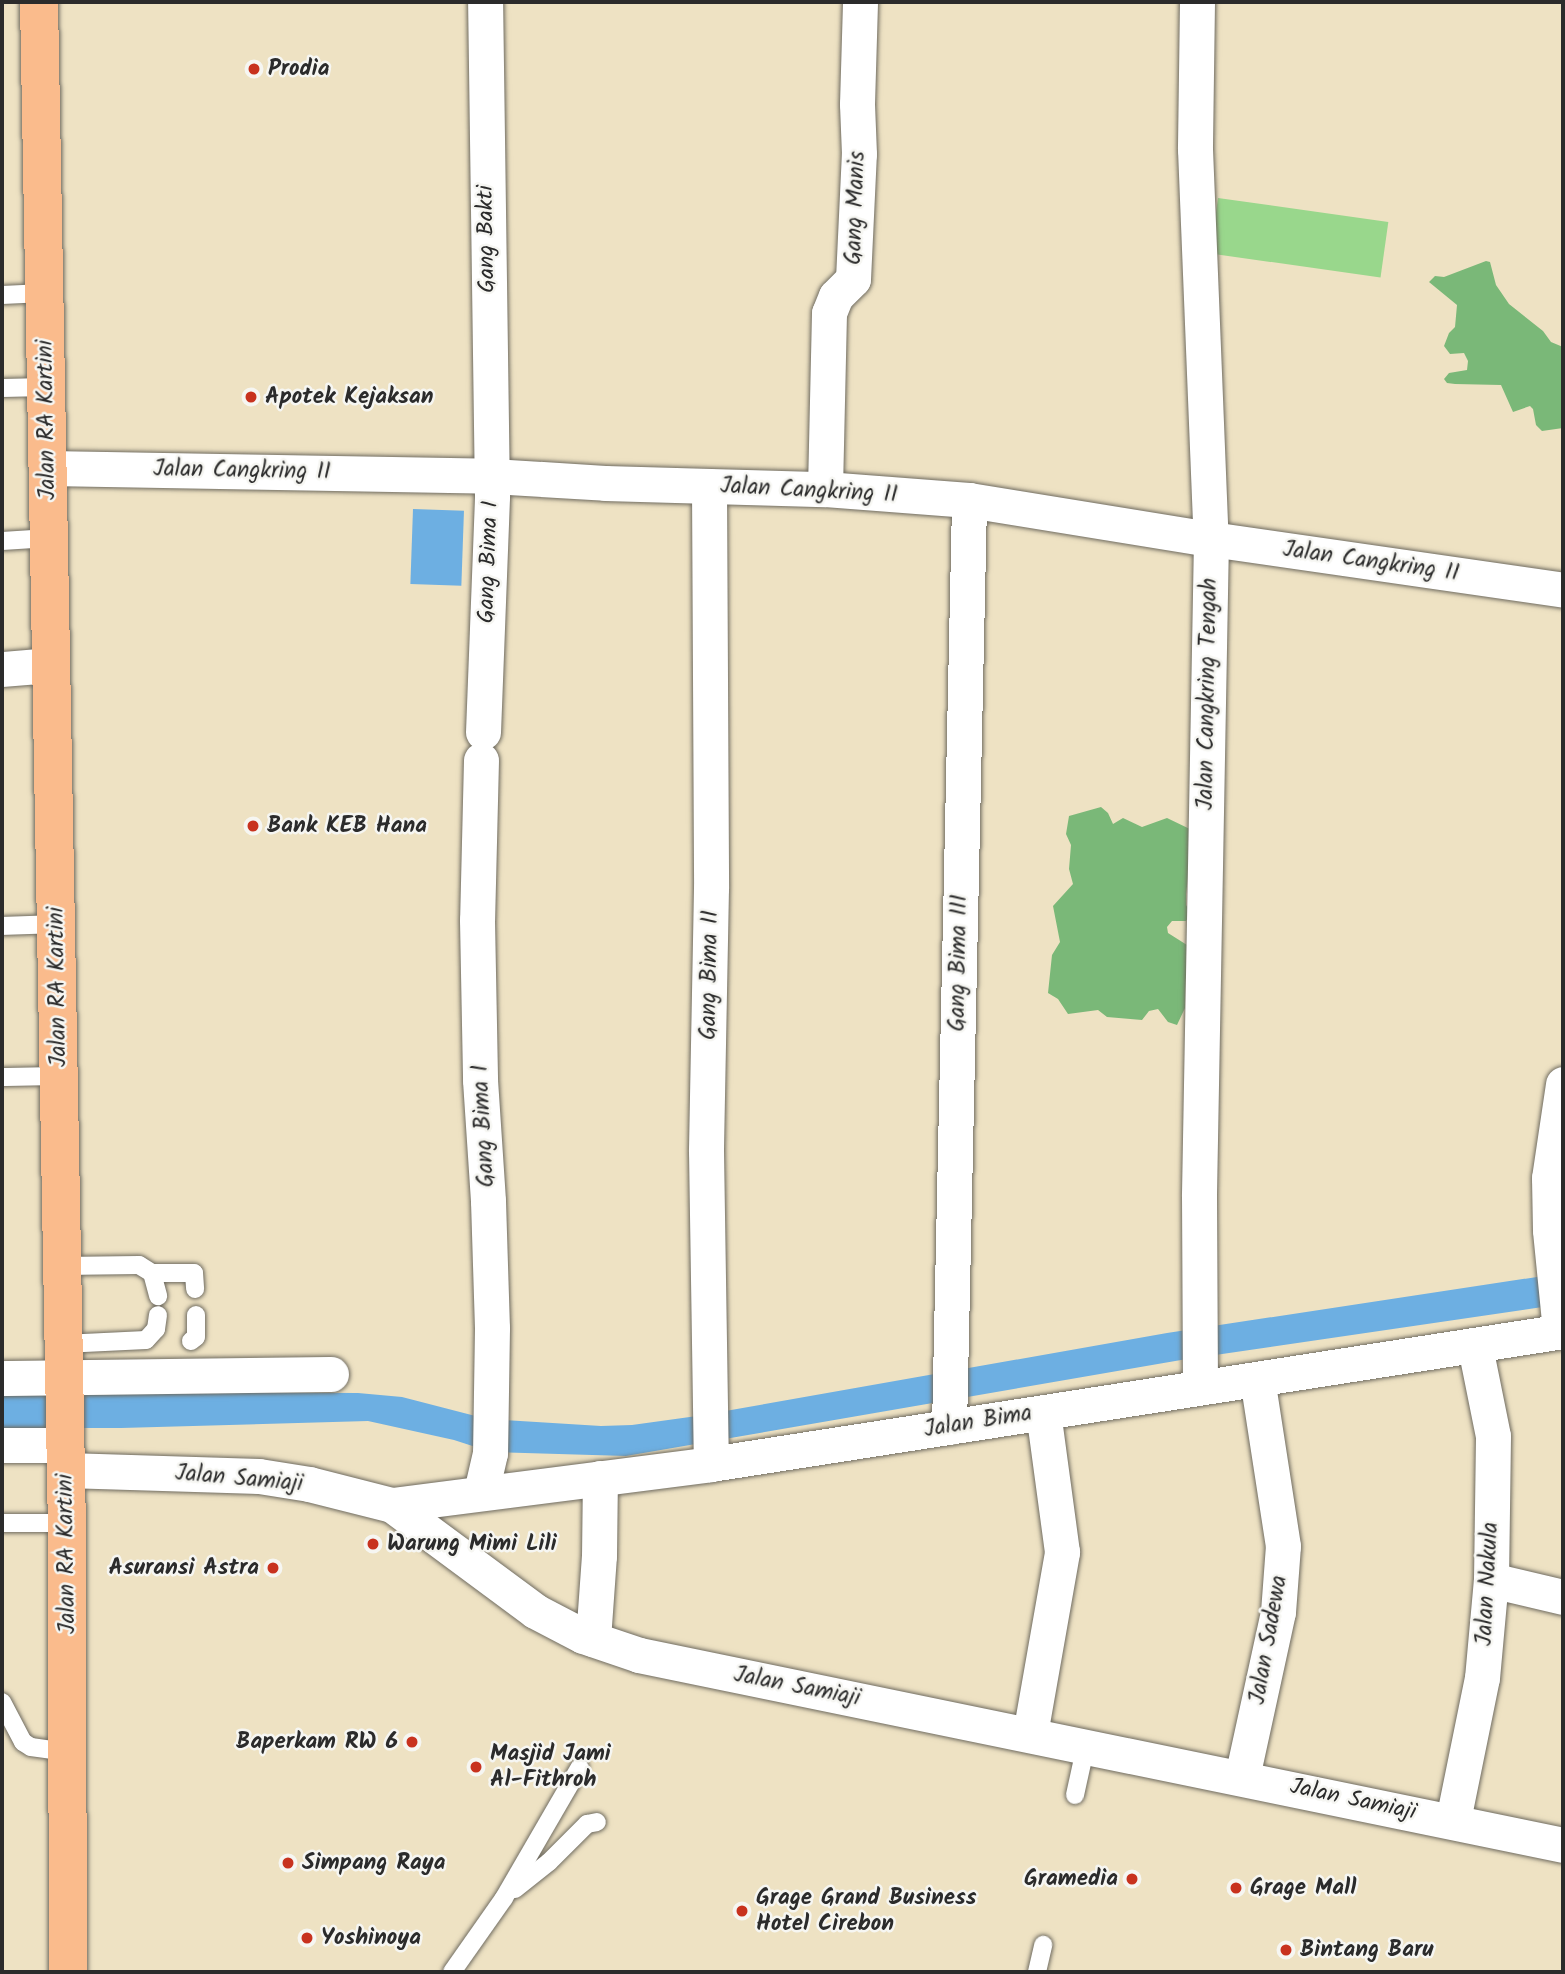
<!DOCTYPE html>
<style>
body{margin:0}
#map{position:relative;width:1565px;height:1974px;overflow:hidden;background:#eee2c3;font-family:Kalam,sans-serif}
div>[style]{position:absolute}
.green>*{inset:0;background:#99d78c;transform-origin:0 0}
.forest>*{inset:0;background:#7ab878}
.water>*{inset:0;background:#6dafe2;transform-origin:0 0}
.roads{filter:drop-shadow(0 0 2px #6f6b60) drop-shadow(0 0 2px #6f6b60)}
.service>*{height:18px;margin:-9px;padding:0 9px;transform-origin:9px;border-radius:9px;background:#fff}
.minor>*{height:35px;margin:-17.5px;padding:0 17.5px;transform-origin:17.5px;border-radius:17.5px;background:#fff}
.primary>*{height:38px;margin:-19px;padding:0 19px;transform-origin:19px;border-radius:19px;background:#fabb8c}
.dots>*{width:19px;height:19px;translate:-50% -50%;box-sizing:border-box;border:4px solid #f6f6f2;border-radius:50%}
span{translate:-50% -50%;white-space:nowrap;text-align:center;line-height:1.15;-webkit-text-stroke:5px #f6f6f2;paint-order:stroke}
.poi-label{font-size:23px;color:#2b2b2b;font-weight:700}
.left{translate:0 -50%;text-align:left}
.right{translate:-100% -50%;text-align:right}
.street-label{font-size:23px;color:#2b2b2b}
.frame{position:absolute;inset:0;border:4px solid #2b2b2b;pointer-events:none}
</style>
<div id="map">
<div class="green">
<i style="left:1218px;top:198px;width:172px;height:56px;rotate:8deg"></i>
</div>
<div class="forest">
<i style="clip-path:polygon(1486px 261px,1490px 262px,1496px 285px,1509px 304px,1543px 331px,1551px 342px,1563px 347px,1563px 428px,1542px 431px,1536px 425px,1533px 409px,1530px 406px,1513px 412px,1501px 385px,1455px 384px,1447px 383px,1444px 379px,1449px 373px,1467px 370px,1468px 361px,1464px 353px,1450px 354px,1444px 346px,1449px 333px,1455px 327px,1457px 305px,1429px 282px,1435px 276px,1444px 277px)"></i>
<i style="clip-path:polygon(1101px 807px,1108px 813px,1113px 824px,1123px 818px,1142px 827px,1167px 818px,1194px 831px,1186px 894px,1186px 905px,1191px 913px,1186px 921px,1172px 921px,1167px 927px,1168px 933px,1187px 945px,1185px 1008px,1177px 1025px,1168px 1022px,1158px 1009px,1149px 1011px,1142px 1020px,1107px 1017px,1098px 1010px,1068px 1014px,1058px 999px,1048px 993px,1052px 955px,1060px 942px,1053px 906px,1073px 884px,1069px 869px,1071px 845px,1066px 834px,1069px 816px)"></i>
</div>
<div class="water">
<i style="left:413px;top:509px;width:51px;height:75px;rotate:2deg"></i>
<i style="clip-path:polygon(1563px 1273px,1563px 1304px,1181px 1360px,626px 1456px,491px 1452px,454px 1440px,368px 1421px,121px 1428px,2px 1428px,2px 1395px,107px 1395px,121px 1392px,358px 1393px,402px 1397px,487px 1419px,601px 1426px,632px 1425px,697px 1416px,1167px 1333px)"></i>
</div>
<div class="roads">
<div class="service">
<i style="left:2px;top:295px;width:42px;rotate:-2.7deg"></i>
<i style="left:2px;top:388px;width:44px;rotate:-1.3deg"></i>
<i style="left:2px;top:541px;width:47px;rotate:-3.7deg"></i>
<i style="left:2px;top:926px;width:55px;rotate:-2.1deg"></i>
<i style="left:2px;top:1077px;width:58px;rotate:-1deg"></i>
<i style="left:62px;top:1266px;width:77px;rotate:-0.7deg"></i>
<i style="left:139px;top:1265px;width:15px;rotate:32deg"></i>
<i style="left:152px;top:1273px;width:24px;rotate:75deg"></i>
<i style="left:152px;top:1273px;width:42px"></i>
<i style="left:194px;top:1273px;width:16px;rotate:86deg"></i>
<i style="left:191px;top:1341px;width:6px;rotate:-39deg"></i>
<i style="left:196px;top:1337px;width:22px;rotate:-90deg"></i>
<i style="left:63px;top:1344px;width:83px;rotate:-2.8deg"></i>
<i style="left:146px;top:1340px;width:15px;rotate:-48deg"></i>
<i style="left:156px;top:1329px;width:14px;rotate:-82deg"></i>
<i style="left:2px;top:1523px;width:65px"></i>
<i style="left:2px;top:1702px;width:45px;rotate:62.3deg"></i>
<i style="left:23px;top:1742px;width:9px;rotate:32deg"></i>
<i style="left:31px;top:1747px;width:37px;rotate:8deg"></i>
<i style="left:1075px;top:1795px;width:51px;rotate:-77.6deg"></i>
<i style="left:515px;top:1889px;width:43px;rotate:-38.5deg"></i>
<i style="left:549px;top:1862px;width:54px;rotate:-45deg"></i>
<i style="left:587px;top:1824px;width:10px;rotate:-11deg"></i>
<i style="left:452px;top:1972px;width:90px;rotate:-54.9deg"></i>
<i style="left:504px;top:1898px;width:151px;rotate:-59.9deg"></i>
<i style="left:1037px;top:1972px;width:28px;rotate:-77deg"></i>
</div>
<div class="minor">
<i style="left:1197px;top:2px;width:147px;rotate:90.8deg"></i>
<i style="left:1195px;top:149px;width:390px;rotate:87.7deg"></i>
<i style="left:1211px;top:539px;width:657px;rotate:91.05deg"></i>
<i style="left:1199px;top:1196px;width:191px;rotate:89.7deg"></i>
<i style="left:48px;top:468px;width:444px;rotate:1deg"></i>
<i style="left:492px;top:476px;width:113px;rotate:3.5deg"></i>
<i style="left:605px;top:483px;width:220px;rotate:1.6deg"></i>
<i style="left:825px;top:489px;width:144px;rotate:4.4deg"></i>
<i style="left:969px;top:500px;width:245px;rotate:9.2deg"></i>
<i style="left:1211px;top:539px;width:356px;rotate:8.2deg"></i>
<i style="left:709px;top:486px;width:402px;rotate:89.7deg"></i>
<i style="left:711px;top:888px;width:263px;rotate:91.1deg"></i>
<i style="left:706px;top:1151px;width:313px;rotate:89.1deg"></i>
<i style="left:825px;top:489px;width:176px;rotate:-88.7deg"></i>
<i style="left:829px;top:313px;width:18px;rotate:-68deg"></i>
<i style="left:836px;top:296px;width:24px;rotate:-45deg"></i>
<i style="left:853px;top:279px;width:125px;rotate:-87.3deg"></i>
<i style="left:859px;top:154px;width:50px;rotate:-92.3deg"></i>
<i style="left:857px;top:104px;width:102px;rotate:-88.3deg"></i>
<i style="left:2px;top:669px;width:49px;rotate:-4.7deg"></i>
<i style="left:483px;top:732px;width:236px;rotate:-87.8deg"></i>
<i style="left:492px;top:496px;width:494px;rotate:-90.8deg"></i>
<i style="left:481px;top:760px;width:160px;rotate:91.4deg"></i>
<i style="left:477px;top:920px;width:160px;rotate:88.9deg"></i>
<i style="left:480px;top:1080px;width:121px;rotate:86.2deg"></i>
<i style="left:488px;top:1201px;width:127px;rotate:88.2deg"></i>
<i style="left:492px;top:1328px;width:125px;rotate:90.9deg"></i>
<i style="left:490px;top:1453px;width:40px;rotate:103deg"></i>
<i style="left:1560px;top:1331px;width:101px;rotate:-95.7deg"></i>
<i style="left:1550px;top:1230px;width:52px;rotate:-91.1deg"></i>
<i style="left:1549px;top:1178px;width:95px;rotate:-81.5deg"></i>
<i style="left:2px;top:1378px;width:329px;rotate:-0.7deg"></i>
<i style="left:949px;top:1427px;width:927px;rotate:-88.76deg"></i>
<i style="left:2px;top:1445px;width:63px"></i>
<i style="left:66px;top:1470px;width:193px;rotate:1.8deg"></i>
<i style="left:259px;top:1476px;width:51px;rotate:9.1deg"></i>
<i style="left:309px;top:1484px;width:86px;rotate:14.2deg"></i>
<i style="left:392px;top:1505px;width:178px;rotate:36.5deg"></i>
<i style="left:535px;top:1611px;width:54px;rotate:27.5deg"></i>
<i style="left:583px;top:1636px;width:59px;rotate:18.7deg"></i>
<i style="left:639px;top:1655px;width:943px;rotate:11.62deg"></i>
<i style="left:392px;top:1505px;width:322px;rotate:-7.3deg"></i>
<i style="left:711px;top:1464px;width:862px;rotate:-8.87deg"></i>
<i style="left:1491px;top:1580px;width:74px;rotate:13.3deg"></i>
<i style="left:593px;top:1639px;width:83px;rotate:-85.9deg"></i>
<i style="left:599px;top:1556px;width:78px;rotate:-89.3deg"></i>
<i style="left:1030px;top:1734px;width:185px;rotate:-80deg"></i>
<i style="left:1062px;top:1552px;width:141px;rotate:-97.7deg"></i>
<i style="left:1242px;top:1777px;width:169px;rotate:-77.7deg"></i>
<i style="left:1278px;top:1612px;width:66px;rotate:-85.7deg"></i>
<i style="left:1283px;top:1546px;width:169px;rotate:-98.8deg"></i>
<i style="left:1453px;top:1820px;width:145px;rotate:-78.5deg"></i>
<i style="left:1482px;top:1678px;width:98px;rotate:-84.8deg"></i>
<i style="left:1491px;top:1580px;width:144px;rotate:-89.2deg"></i>
<i style="left:1493px;top:1436px;width:91px;rotate:-101.4deg"></i>
</div>
<div class="primary">
<i style="left:39px;top:2px;width:1521px;rotate:88.95deg"></i>
<i style="left:67px;top:1523px;width:449px;rotate:89.9deg"></i>
</div>
</div>
<div class="dots">
<i style="left:254px;top:69px;background:#c8321e"></i>
<i style="left:251px;top:397px;background:#c8321e"></i>
<i style="left:253px;top:826px;background:#c8321e"></i>
<i style="left:373px;top:1544px;background:#c8321e"></i>
<i style="left:273px;top:1568px;background:#c8321e"></i>
<i style="left:412px;top:1742px;background:#c8321e"></i>
<i style="left:476px;top:1767px;background:#c8321e"></i>
<i style="left:288px;top:1863px;background:#c8321e"></i>
<i style="left:1132px;top:1879px;background:#c8321e"></i>
<i style="left:1236px;top:1888px;background:#c8321e"></i>
<i style="left:742px;top:1911px;background:#c8321e"></i>
<i style="left:307px;top:1938px;background:#c8321e"></i>
<i style="left:1286px;top:1950px;background:#c8321e"></i>
</div>
<div class="poi-label">
<span class="left" style="left:268px;top:69px">Prodia</span>
<span class="left" style="left:265px;top:397px">Apotek Kejaksan</span>
<span class="left" style="left:267px;top:826px">Bank KEB Hana</span>
<span class="left" style="left:387px;top:1544px">Warung Mimi Lili</span>
<span class="right" style="left:259px;top:1568px">Asuransi Astra</span>
<span class="right" style="left:398px;top:1742px">Baperkam RW 6</span>
<span class="left" style="left:490px;top:1767px">Masjid Jami<br>Al-Fithroh</span>
<span class="left" style="left:302px;top:1863px">Simpang Raya</span>
<span class="right" style="left:1118px;top:1879px">Gramedia</span>
<span class="left" style="left:1250px;top:1888px">Grage Mall</span>
<span class="left" style="left:756px;top:1911px">Grage Grand Business<br>Hotel Cirebon</span>
<span class="left" style="left:321px;top:1938px">Yoshinoya</span>
<span class="left" style="left:1300px;top:1950px">Bintang Baru</span>
</div>
<div class="street-label">
<span style="left:856px;top:208px;rotate:-88deg">Gang Manis</span>
<span style="left:487px;top:239px;rotate:-91deg">Gang Bakti</span>
<span style="left:47px;top:420px;rotate:-91deg">Jalan RA Kartini</span>
<span style="left:242px;top:471px;rotate:1deg">Jalan Cangkring II</span>
<span style="left:809px;top:491px;rotate:3deg">Jalan Cangkring II</span>
<span style="left:489px;top:562px;rotate:-88deg">Gang Bima I</span>
<span style="left:1371px;top:562px;rotate:8deg">Jalan Cangkring II</span>
<span style="left:1208px;top:694px;rotate:-89deg">Jalan Cangkring Tengah</span>
<span style="left:959px;top:963px;rotate:-89deg">Gang Bima III</span>
<span style="left:710px;top:975px;rotate:-89deg">Gang Bima II</span>
<span style="left:58px;top:987px;rotate:-91deg">Jalan RA Kartini</span>
<span style="left:484px;top:1126px;rotate:-93deg">Gang Bima I</span>
<span style="left:978px;top:1422px;rotate:-9deg">Jalan Bima</span>
<span style="left:239px;top:1479px;rotate:5deg">Jalan Samiaji</span>
<span style="left:67px;top:1554px;rotate:-91deg">Jalan RA Kartini</span>
<span style="left:1488px;top:1584px;rotate:-87deg">Jalan Nakula</span>
<span style="left:1269px;top:1640px;rotate:-80deg">Jalan Sadewa</span>
<span style="left:797px;top:1687px;rotate:11deg">Jalan Samiaji</span>
<span style="left:1353px;top:1800px;rotate:12deg">Jalan Samiaji</span>
</div>
<div class="frame"></div>
</div>
